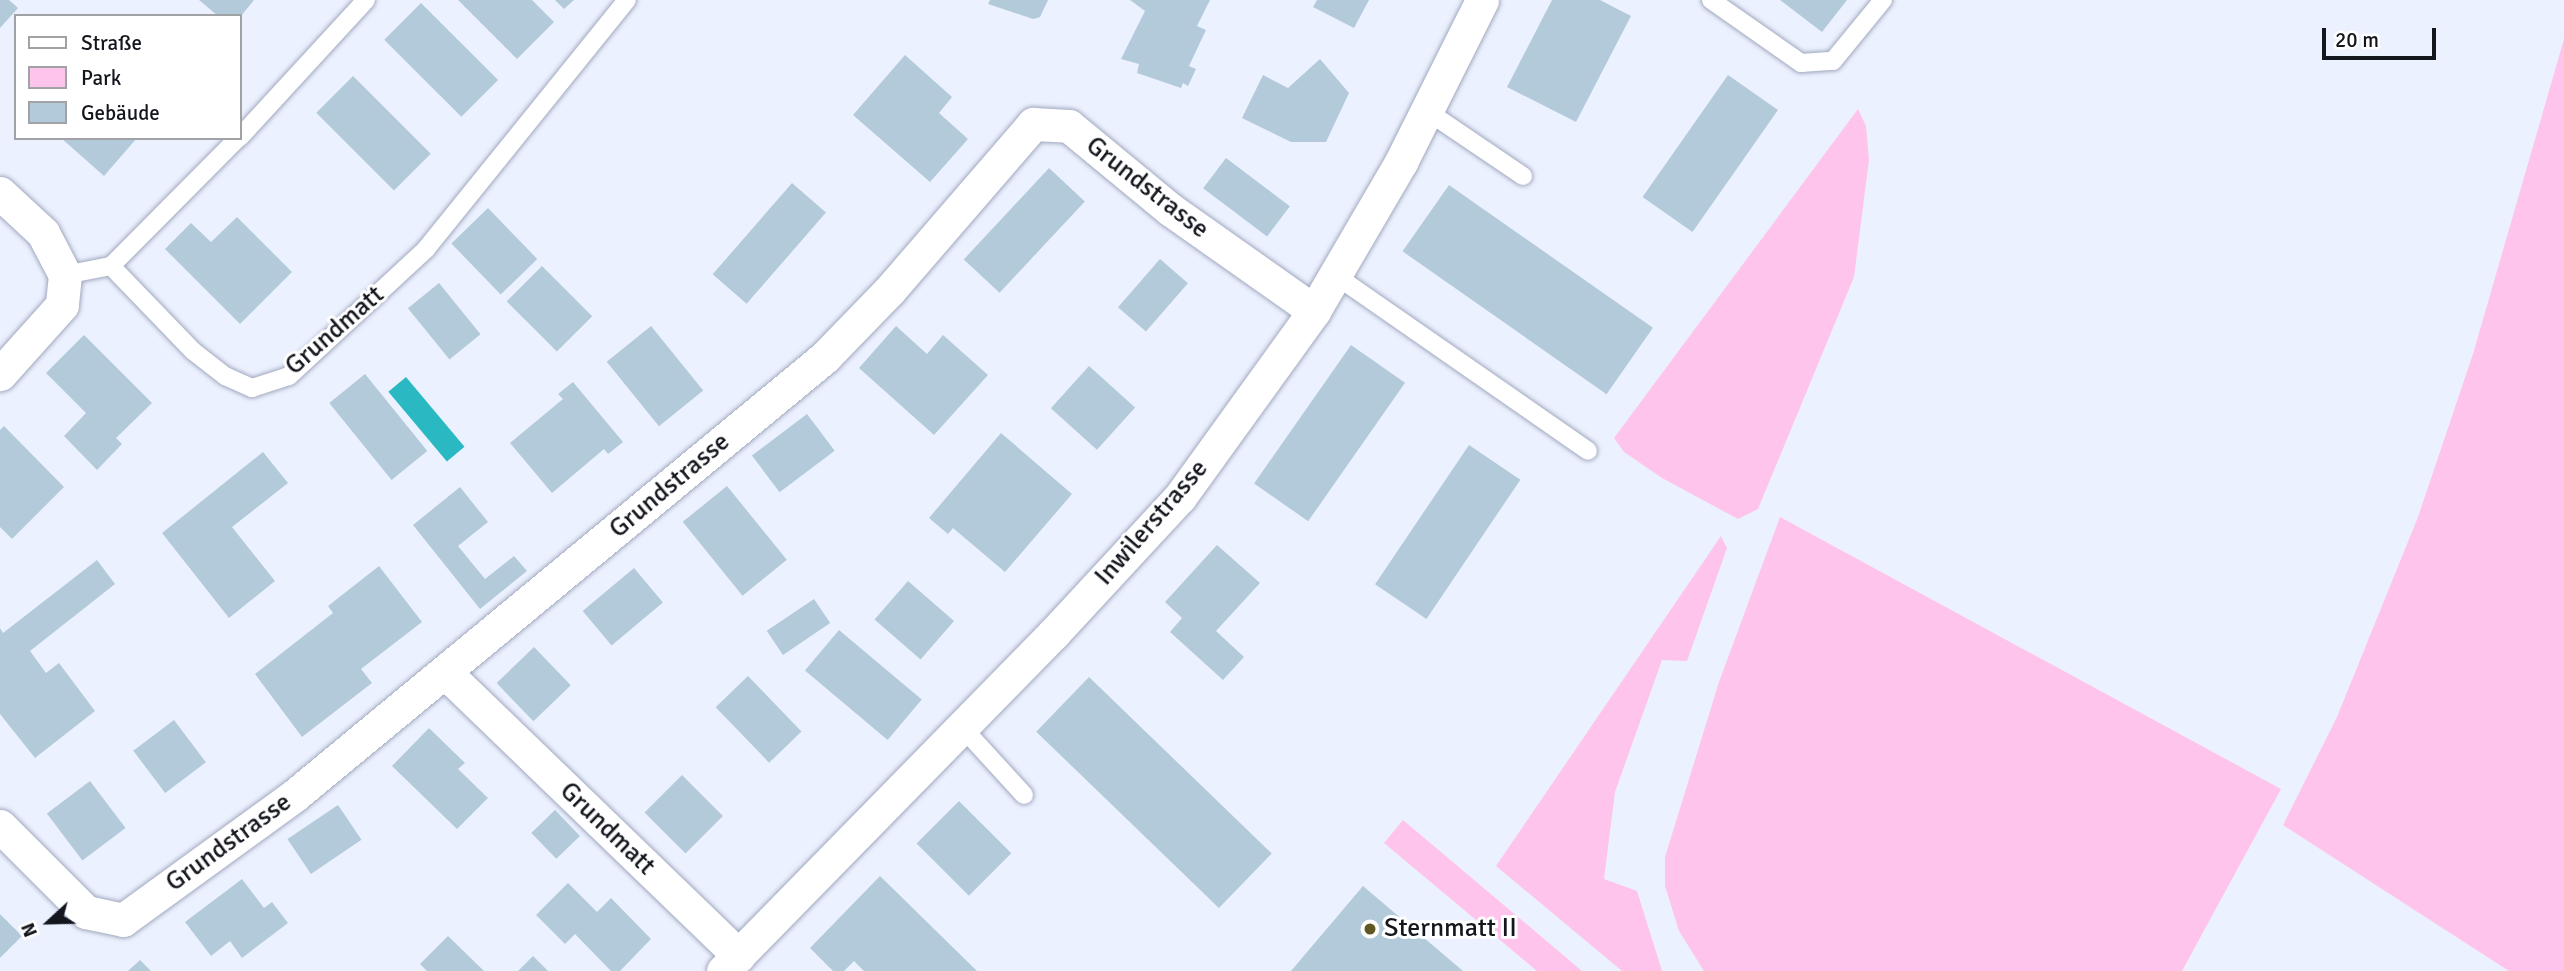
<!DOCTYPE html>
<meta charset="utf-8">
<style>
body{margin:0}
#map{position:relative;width:2564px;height:971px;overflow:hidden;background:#ecf1ff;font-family:Signika,sans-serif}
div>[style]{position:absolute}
.green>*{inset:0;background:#fec4eb}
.water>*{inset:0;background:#2ab9c3;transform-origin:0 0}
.building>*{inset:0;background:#b3cada;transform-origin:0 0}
.roads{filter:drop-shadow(0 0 2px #a1a9bf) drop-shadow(0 0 2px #a1a9bf)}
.service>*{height:18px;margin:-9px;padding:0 9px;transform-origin:9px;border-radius:9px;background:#fff}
.minor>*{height:33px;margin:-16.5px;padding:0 16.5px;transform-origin:16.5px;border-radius:16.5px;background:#fff}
.dots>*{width:19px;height:19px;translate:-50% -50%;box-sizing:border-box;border:4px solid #fff;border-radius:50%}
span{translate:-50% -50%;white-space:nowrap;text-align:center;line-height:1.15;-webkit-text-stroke:6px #fff;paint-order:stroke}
.street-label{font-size:26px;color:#14161e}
.poi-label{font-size:26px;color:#14161e}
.left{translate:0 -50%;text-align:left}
.legend{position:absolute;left:14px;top:14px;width:228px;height:126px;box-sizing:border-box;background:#fff;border:2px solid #a1a2a5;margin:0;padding:9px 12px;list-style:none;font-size:21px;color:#14161e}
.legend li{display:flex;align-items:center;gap:14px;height:35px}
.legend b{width:35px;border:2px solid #a1a2a5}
.north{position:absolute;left:14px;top:887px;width:70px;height:70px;-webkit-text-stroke:5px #fff;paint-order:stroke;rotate:248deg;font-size:19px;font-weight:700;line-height:28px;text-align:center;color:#14161e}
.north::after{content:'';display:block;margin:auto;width:24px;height:32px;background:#14161e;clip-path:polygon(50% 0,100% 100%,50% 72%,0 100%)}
.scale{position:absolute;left:2322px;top:28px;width:114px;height:32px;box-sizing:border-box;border:4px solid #14161e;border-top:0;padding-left:9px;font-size:21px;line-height:24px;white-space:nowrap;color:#14161e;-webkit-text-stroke:5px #fff;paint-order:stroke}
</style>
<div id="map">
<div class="green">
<i style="clip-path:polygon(2564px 39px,2564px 971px,2509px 971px,2283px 825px,2337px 717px,2418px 517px,2473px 354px)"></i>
<i style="clip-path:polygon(1858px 109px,1866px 126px,1869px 160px,1854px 277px,1758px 509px,1738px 519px,1662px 478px,1624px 452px,1614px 438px)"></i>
<i style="clip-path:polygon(1780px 517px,2281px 789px,2182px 971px,1704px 971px,1679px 931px,1665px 886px,1665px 857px,1719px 682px)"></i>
<i style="clip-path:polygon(1721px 536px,1727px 548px,1687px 661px,1662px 660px,1615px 792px,1604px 879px,1637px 891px,1662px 971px,1622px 971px,1496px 866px)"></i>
<i style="clip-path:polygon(1403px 820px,1582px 971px,1537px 971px,1384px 843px)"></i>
</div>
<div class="water">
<i style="left:406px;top:377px;width:91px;height:23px;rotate:50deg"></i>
</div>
<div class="building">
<i style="clip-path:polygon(0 0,9px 0,18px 8px,0 28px)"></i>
<i style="clip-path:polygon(199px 0,254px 0,241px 16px,218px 16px)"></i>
<i style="clip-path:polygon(458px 0,532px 0,554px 22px,517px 59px)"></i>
<i style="clip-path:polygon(555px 0,574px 0,564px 9px)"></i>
<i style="clip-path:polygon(990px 0,1048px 0,1040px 17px,1033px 19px,988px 4px)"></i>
<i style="clip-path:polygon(1130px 0,1210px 0,1197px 26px,1206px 30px,1189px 66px,1196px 69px,1188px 86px,1183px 83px,1181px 88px,1137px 73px,1139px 64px,1121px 59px,1145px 11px)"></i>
<i style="clip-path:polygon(1317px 0,1369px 0,1354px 28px,1313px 7px)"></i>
<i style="clip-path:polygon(1552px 0,1600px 0,1631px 16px,1576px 122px,1507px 87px)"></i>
<i style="clip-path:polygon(1780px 0,1847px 0,1822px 32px)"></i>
<i style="left:421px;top:3px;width:109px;height:52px;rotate:45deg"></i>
<i style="clip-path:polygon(905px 55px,952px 97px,939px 113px,968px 139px,930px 182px,853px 115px)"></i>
<i style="clip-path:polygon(1320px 59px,1349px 93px,1326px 142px,1291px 142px,1242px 118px,1263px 75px,1288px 88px)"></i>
<i style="left:1728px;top:75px;width:61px;height:149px;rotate:35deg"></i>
<i style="left:353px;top:76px;width:110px;height:52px;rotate:45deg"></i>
<i style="clip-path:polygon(61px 138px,137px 138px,104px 176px)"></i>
<i style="left:1226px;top:158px;width:80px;height:38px;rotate:37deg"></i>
<i style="left:1049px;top:168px;width:49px;height:125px;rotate:43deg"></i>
<i style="left:792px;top:183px;width:45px;height:121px;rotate:41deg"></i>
<i style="left:1449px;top:185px;width:249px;height:81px;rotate:35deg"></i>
<i style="left:488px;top:208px;width:71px;height:51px;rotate:46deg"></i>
<i style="clip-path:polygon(237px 217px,292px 272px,240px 324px,165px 249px,191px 223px,211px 242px)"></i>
<i style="left:1160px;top:259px;width:37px;height:64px;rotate:41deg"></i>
<i style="left:542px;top:266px;width:71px;height:50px;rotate:45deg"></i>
<i style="left:439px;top:283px;width:66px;height:40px;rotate:51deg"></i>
<i style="left:651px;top:326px;width:83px;height:57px;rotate:51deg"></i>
<i style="clip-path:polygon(896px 326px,927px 354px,943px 335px,988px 375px,934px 435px,859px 368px)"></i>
<i style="clip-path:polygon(84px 335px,152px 403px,116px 438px,122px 444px,97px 470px,64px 436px,86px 413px,46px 373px)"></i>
<i style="left:1351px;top:345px;width:66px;height:169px;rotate:35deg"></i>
<i style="left:1089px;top:366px;width:62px;height:57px;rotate:42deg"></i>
<i style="left:365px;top:374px;width:99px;height:46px;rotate:51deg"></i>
<i style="clip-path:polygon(573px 382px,623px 442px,608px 454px,604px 449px,552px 493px,510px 443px,563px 399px,558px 394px)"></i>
<i style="left:807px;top:414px;width:46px;height:69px;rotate:53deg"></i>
<i style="clip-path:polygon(4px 426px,64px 487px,12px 539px,0 527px,0 430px)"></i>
<i style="clip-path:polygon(1001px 433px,1072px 494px,1005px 572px,953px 528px,948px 534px,929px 518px)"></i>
<i style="left:1469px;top:445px;width:62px;height:168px;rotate:34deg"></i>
<i style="clip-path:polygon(263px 452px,288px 483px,232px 527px,275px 581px,229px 618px,162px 533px)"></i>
<i style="left:727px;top:486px;width:95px;height:57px;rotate:51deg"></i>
<i style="clip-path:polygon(460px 487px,488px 522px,458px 546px,485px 579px,514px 556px,527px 571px,480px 609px,413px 525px)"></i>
<i style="clip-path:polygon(1217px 545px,1260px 583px,1216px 631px,1244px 657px,1223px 680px,1170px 632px,1182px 618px,1165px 602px)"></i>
<i style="clip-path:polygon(97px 560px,115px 584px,30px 651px,46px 673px,59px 663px,95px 711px,35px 758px,0 714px,0 628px,3px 633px)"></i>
<i style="clip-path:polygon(379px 566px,422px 622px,361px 669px,372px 683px,302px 737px,255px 674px,333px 613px,328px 606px)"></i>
<i style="left:634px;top:568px;width:45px;height:67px;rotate:50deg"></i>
<i style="left:908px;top:581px;width:61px;height:51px;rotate:41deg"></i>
<i style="left:814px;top:599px;width:29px;height:57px;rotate:56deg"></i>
<i style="left:839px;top:630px;width:108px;height:53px;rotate:40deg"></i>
<i style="left:534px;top:647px;width:53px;height:52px;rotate:46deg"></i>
<i style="left:748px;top:676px;width:77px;height:45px;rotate:46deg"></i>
<i style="left:1089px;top:677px;width:254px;height:76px;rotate:44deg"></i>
<i style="left:174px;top:720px;width:53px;height:51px;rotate:53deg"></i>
<i style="clip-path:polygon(429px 728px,465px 763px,458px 769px,488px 798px,457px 829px,392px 766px)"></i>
<i style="left:682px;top:775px;width:58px;height:53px;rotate:45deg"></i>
<i style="left:90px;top:781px;width:59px;height:54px;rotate:53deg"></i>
<i style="left:959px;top:801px;width:74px;height:60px;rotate:45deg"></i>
<i style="left:338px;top:805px;width:42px;height:61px;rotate:56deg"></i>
<i style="left:555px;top:810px;width:36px;height:33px;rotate:46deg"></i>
<i style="clip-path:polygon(880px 876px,977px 971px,864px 971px,854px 961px,844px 971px,833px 971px,810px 948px)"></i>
<i style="clip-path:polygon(242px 879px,264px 908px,272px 902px,288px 923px,242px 958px,230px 941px,211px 956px,185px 922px)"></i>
<i style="clip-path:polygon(568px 883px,597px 912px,611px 898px,651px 939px,620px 971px,611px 971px,575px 934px,565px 944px,536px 915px)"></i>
<i style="clip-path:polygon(1363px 886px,1463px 971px,1291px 971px)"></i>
<i style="clip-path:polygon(0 914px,22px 936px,0 958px)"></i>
<i style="clip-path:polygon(448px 936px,484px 971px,427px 971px,420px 964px)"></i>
<i style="clip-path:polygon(533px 956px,548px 971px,518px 971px)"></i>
<i style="clip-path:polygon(140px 960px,151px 971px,128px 971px)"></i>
</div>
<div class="roads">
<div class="service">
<i style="left:1711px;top:0;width:110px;rotate:35deg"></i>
<i style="left:1801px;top:63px;width:32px;rotate:-4deg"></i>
<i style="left:1833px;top:61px;width:79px;rotate:-50.7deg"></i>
<i style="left:1427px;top:111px;width:116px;rotate:34.1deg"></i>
<i style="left:240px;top:137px;width:186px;rotate:-47.4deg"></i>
<i style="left:111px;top:266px;width:180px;rotate:-45.2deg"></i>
<i style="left:65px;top:275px;width:47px;rotate:-11.1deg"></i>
<i style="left:111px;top:266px;width:118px;rotate:46deg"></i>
<i style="left:193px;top:351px;width:41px;rotate:38deg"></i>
<i style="left:225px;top:376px;width:30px;rotate:24deg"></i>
<i style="left:252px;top:388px;width:39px;rotate:-18deg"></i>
<i style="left:289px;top:376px;width:187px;rotate:-42.8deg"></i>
<i style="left:426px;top:249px;width:320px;rotate:-51.1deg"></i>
<i style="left:1335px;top:275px;width:308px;rotate:34.8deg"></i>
<i style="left:962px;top:727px;width:92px;rotate:47.6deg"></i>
</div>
<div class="minor">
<i style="left:0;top:193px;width:59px;rotate:42.9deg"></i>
<i style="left:43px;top:233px;width:47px;rotate:62.4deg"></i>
<i style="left:65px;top:275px;width:30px;rotate:96deg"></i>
<i style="left:62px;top:305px;width:93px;rotate:131.9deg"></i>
<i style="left:446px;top:673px;width:407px;rotate:44deg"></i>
<i style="left:0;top:826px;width:122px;rotate:45deg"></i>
<i style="left:86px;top:912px;width:38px;rotate:12deg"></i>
<i style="left:123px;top:920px;width:213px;rotate:-36deg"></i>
<i style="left:295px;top:795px;width:688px;rotate:-39.57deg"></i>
<i style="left:825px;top:357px;width:92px;rotate:-45.9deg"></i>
<i style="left:889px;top:291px;width:221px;rotate:-49.2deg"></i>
<i style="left:1033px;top:124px;width:36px;rotate:3deg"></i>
<i style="left:1069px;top:126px;width:132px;rotate:39.5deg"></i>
<i style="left:1171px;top:210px;width:175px;rotate:35.2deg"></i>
<i style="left:723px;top:971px;width:473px;rotate:-45.6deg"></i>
<i style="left:1054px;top:633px;width:185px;rotate:-47.2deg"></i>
<i style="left:1180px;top:497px;width:229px;rotate:-54.2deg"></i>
<i style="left:1314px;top:311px;width:173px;rotate:-59.7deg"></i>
<i style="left:1401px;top:162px;width:181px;rotate:-63.4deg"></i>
</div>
</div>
<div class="dots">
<i style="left:1370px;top:929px;background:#605723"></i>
</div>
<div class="street-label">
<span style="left:1147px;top:188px;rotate:38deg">Grundstrasse</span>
<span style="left:335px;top:331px;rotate:-41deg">Grundmatt</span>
<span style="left:670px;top:486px;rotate:-40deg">Grundstrasse</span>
<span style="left:1152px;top:523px;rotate:-49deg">Inwilerstrasse</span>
<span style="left:607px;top:829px;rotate:44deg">Grundmatt</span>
<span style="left:229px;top:843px;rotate:-36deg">Grundstrasse</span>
</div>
<div class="poi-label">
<span class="left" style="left:1384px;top:929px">Sternmatt II</span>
</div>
<ul class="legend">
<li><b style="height:9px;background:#fff"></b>Straße</li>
<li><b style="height:19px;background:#fec4eb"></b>Park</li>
<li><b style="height:19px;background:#b3cada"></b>Gebäude</li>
</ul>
<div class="north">N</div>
<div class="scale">20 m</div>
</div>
